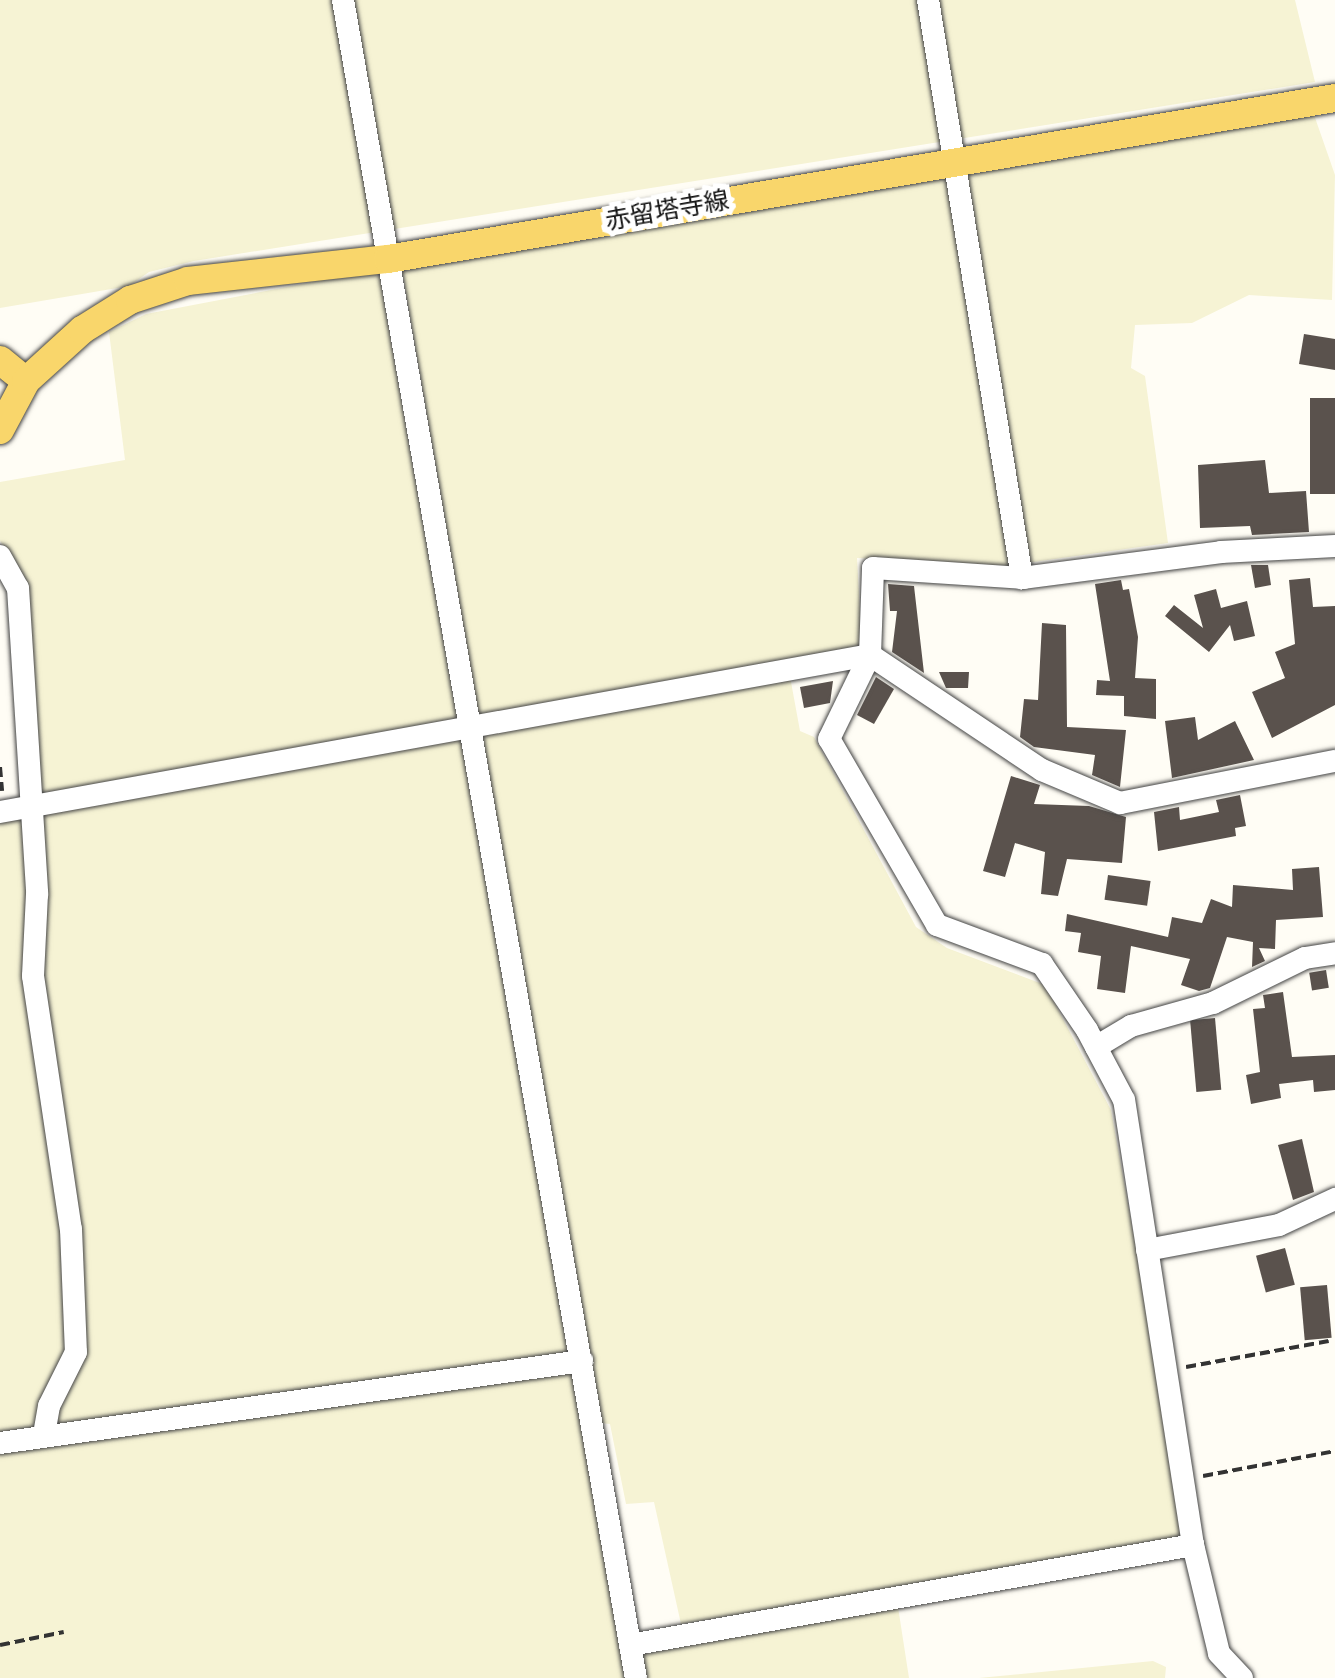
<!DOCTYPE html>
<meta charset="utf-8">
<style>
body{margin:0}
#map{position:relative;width:1335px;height:1678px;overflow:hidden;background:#fffdf5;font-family:"PT Serif","Noto Sans JP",serif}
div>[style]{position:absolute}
.farmland>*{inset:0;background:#f6f3d4}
.building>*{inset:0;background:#5a524d;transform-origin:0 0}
.path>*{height:4px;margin-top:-2px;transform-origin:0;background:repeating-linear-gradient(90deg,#333 0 10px,transparent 0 15px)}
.roads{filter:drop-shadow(0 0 2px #444) drop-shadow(0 0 2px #444)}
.minor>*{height:22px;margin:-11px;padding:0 11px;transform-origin:11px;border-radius:11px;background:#fff}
.major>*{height:28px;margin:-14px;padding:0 14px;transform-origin:14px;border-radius:14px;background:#f9d66b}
span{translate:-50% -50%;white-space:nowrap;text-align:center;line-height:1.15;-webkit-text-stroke:10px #fff;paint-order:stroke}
.street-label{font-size:25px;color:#111}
</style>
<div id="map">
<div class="farmland">
<i style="clip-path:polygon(0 0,1295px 0,1315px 82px,194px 261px,149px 272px,129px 286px,0 308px)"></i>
<i style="clip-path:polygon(1312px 109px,1335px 175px,1332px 300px,1249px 295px,1192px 323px,1135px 325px,1131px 368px,1145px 376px,1168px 543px,1006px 566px,857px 558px,862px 646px,787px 660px,800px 731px,814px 737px,916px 927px,947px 948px,1045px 985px,1111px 1110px,1189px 1540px,681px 1624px,654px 1502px,626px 1504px,610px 1424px,600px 1423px,402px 269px)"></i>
<i style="clip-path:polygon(370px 271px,380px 278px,625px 1678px,0 1678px,0 818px,35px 813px,22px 573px,0 541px,0 482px,125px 460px,109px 332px,146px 314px)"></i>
<i style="clip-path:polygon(898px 1607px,909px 1678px,643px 1678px,639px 1655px)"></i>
<i style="clip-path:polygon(1153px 1661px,1166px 1667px,1165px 1678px,979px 1678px)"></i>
</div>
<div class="building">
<i style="clip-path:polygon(1304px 334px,1335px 339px,1335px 370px,1299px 364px)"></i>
<i style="left:1310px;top:398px;width:25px;height:96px"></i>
<i style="clip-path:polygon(1265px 460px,1269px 493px,1306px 491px,1309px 532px,1252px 535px,1250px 526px,1200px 528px,1198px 465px)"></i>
<i style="clip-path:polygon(1251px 565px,1268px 565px,1271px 585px,1255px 588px)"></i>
<i style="clip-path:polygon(1310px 578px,1313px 607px,1335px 606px,1335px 705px,1272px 738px,1252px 692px,1285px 678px,1275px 652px,1295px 644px,1289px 580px)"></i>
<i style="clip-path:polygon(1121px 580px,1123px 590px,1129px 589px,1138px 637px,1135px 678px,1156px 679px,1156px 719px,1124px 716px,1124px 696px,1096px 695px,1097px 680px,1110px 681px,1095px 584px)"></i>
<i style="clip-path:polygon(888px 584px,914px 586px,924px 673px,892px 652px,897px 611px,890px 611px)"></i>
<i style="clip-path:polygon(1216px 589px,1221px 608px,1247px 601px,1255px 636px,1234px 641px,1230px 625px,1209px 652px,1165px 616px,1174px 605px,1203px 628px,1194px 595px)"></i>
<i style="clip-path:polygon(1042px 623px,1066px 625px,1067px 727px,1126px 730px,1120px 787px,1092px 775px,1095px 755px,1034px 747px,1020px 737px,1024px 699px,1038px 700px)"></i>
<i style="clip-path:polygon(939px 672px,969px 672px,968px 688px,946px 688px)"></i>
<i style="clip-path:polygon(876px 677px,894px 689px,874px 724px,857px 715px)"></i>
<i style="clip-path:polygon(833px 681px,830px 703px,804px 708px,800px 687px)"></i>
<i style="clip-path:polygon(1195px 717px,1198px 740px,1235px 721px,1254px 760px,1172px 778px,1165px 721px)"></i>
<i style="clip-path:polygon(1011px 776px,1040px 785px,1034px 804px,1089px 806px,1126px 817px,1122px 863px,1067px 859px,1058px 896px,1041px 894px,1045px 852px,1015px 843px,1005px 877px,983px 871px)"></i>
<i style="clip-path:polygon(1240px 795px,1246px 826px,1235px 828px,1236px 836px,1158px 851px,1154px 812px,1179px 807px,1180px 820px,1219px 812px,1216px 800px)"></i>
<i style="clip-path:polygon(1319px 867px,1323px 917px,1276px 920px,1275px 949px,1259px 948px,1265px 961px,1252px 967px,1253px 942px,1227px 937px,1210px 988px,1199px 991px,1181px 985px,1190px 959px,1131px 946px,1125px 993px,1097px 989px,1101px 956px,1078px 952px,1081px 933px,1065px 931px,1067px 914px,1168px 937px,1172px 917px,1202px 923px,1211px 899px,1232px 907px,1233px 885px,1293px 890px,1292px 869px)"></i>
<i style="left:1108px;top:875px;width:43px;height:25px;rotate:8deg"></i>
<i style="left:1326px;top:970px;width:18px;height:17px;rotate:81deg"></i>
<i style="clip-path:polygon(1283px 992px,1292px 1057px,1335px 1055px,1335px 1090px,1314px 1092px,1313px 1080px,1279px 1084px,1281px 1098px,1251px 1104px,1246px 1075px,1260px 1072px,1253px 1009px,1265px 1008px,1263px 995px)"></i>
<i style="left:1215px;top:1018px;width:72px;height:25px;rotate:85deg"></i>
<i style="clip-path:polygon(1302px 1139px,1314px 1192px,1293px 1200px,1278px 1145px)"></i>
<i style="left:1285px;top:1248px;width:38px;height:30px;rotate:75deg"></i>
<i style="left:1327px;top:1285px;width:53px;height:27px;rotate:85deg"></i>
</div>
<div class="path">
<i style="left:0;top:767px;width:24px;rotate:85deg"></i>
<i style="left:1186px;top:1367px;width:145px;rotate:-10.3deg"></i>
<i style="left:1203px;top:1476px;width:134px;rotate:-10.7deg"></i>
<i style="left:0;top:1645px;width:65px;rotate:-11.5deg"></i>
</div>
<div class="roads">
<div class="minor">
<i style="left:343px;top:0;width:1703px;rotate:80.1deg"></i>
<i style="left:928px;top:0;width:586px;rotate:80.76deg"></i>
<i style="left:0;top:556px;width:37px;rotate:61deg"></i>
<i style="left:18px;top:588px;width:307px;rotate:86.4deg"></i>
<i style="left:37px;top:894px;width:82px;rotate:92.8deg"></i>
<i style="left:33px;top:976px;width:256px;rotate:81.5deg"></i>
<i style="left:71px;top:1229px;width:123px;rotate:87.7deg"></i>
<i style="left:76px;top:1352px;width:60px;rotate:116.6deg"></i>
<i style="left:49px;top:1406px;width:29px;rotate:100deg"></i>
<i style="left:0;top:812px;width:884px;rotate:-10.23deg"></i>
<i style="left:870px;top:655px;width:207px;rotate:33.8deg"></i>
<i style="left:1042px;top:770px;width:85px;rotate:22.9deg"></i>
<i style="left:1120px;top:803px;width:219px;rotate:-11.1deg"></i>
<i style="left:1096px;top:1047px;width:41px;rotate:-31deg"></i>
<i style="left:1131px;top:1026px;width:85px;rotate:-15.7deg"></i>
<i style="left:1213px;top:1003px;width:102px;rotate:-26.1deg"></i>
<i style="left:1305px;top:958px;width:30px;rotate:-9deg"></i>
<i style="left:1147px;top:1250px;width:134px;rotate:-10.7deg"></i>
<i style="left:1279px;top:1225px;width:62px;rotate:-24.9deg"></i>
<i style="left:0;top:1443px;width:588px;rotate:-8.02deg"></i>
<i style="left:630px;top:1645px;width:572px;rotate:-10.07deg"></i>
<i style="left:1242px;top:1678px;width:34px;rotate:-133deg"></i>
<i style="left:1219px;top:1653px;width:111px;rotate:-103.5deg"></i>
<i style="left:1193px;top:1545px;width:450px;rotate:-98.8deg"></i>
<i style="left:1124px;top:1100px;width:79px;rotate:-117.9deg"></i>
<i style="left:1087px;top:1030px;width:80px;rotate:-124.3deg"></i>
<i style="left:1042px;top:964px;width:112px;rotate:-159.6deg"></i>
<i style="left:937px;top:925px;width:215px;rotate:-120.1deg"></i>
<i style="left:829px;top:739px;width:93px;rotate:-64deg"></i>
<i style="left:870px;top:655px;width:87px;rotate:-88deg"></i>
<i style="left:873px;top:568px;width:149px;rotate:3.8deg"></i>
<i style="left:1022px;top:578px;width:201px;rotate:-7.4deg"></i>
<i style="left:1221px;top:552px;width:114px;rotate:-3deg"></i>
</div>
<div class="major">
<i style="left:0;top:360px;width:33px;rotate:39deg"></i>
<i style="left:0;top:430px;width:55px;rotate:-62deg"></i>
<i style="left:26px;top:381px;width:76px;rotate:-42.3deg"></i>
<i style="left:82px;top:330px;width:57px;rotate:-32deg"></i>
<i style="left:130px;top:300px;width:61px;rotate:-18.1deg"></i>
<i style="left:188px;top:281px;width:201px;rotate:-6.3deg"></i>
<i style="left:388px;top:259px;width:961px;rotate:-9.65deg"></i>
</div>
</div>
<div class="street-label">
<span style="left:667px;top:210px;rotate:-10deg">赤留塔寺線</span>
</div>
</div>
